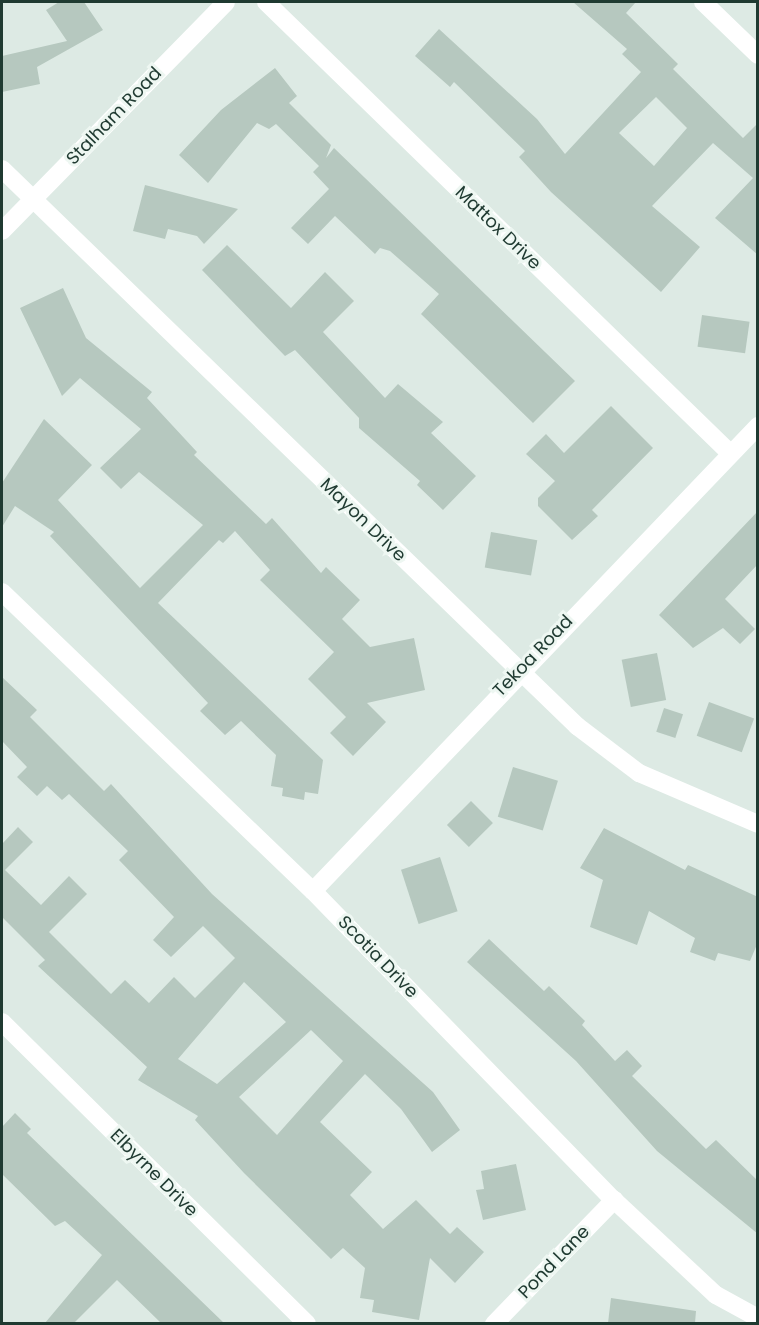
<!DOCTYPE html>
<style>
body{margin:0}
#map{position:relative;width:759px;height:1325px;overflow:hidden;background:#ddeae4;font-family:Poppins,sans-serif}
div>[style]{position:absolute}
.building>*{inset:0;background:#b6c8bf;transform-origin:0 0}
.minor>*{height:18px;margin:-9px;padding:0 9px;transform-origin:9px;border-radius:9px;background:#fff}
span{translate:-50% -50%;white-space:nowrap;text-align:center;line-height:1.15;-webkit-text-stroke:6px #eef7f2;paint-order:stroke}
.street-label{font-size:18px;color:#1f3a31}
.frame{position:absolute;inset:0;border:3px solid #1f3a31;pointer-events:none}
</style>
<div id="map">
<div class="building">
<i style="clip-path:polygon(59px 2px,84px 2px,103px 30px,37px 67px,40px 84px,2px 92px,2px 56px,67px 41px,46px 10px)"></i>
<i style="clip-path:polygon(evenodd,573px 2px,636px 2px,626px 13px,678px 64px,673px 69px,743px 138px,758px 123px,758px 255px,715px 218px,753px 178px,713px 143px,652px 206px,700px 247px,661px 292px,551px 192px,519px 157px,525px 151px,454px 82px,450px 87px,415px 56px,439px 29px,537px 119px,565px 154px,641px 72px,622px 54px,627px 49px,573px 2px,656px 97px,687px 128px,654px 166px,619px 133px,656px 97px)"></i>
<i style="clip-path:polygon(275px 68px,297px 96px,289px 103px,331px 145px,326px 158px,334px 148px,575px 381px,533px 423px,421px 314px,439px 294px,390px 251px,380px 248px,375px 254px,335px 216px,308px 244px,291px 228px,329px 189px,313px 172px,319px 166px,276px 124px,269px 129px,257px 123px,208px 183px,179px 155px,221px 110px)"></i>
<i style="clip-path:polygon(145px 185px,238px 209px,204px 244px,197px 236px,168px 229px,165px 239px,133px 231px)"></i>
<i style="clip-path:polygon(227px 245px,291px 308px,325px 272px,354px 301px,323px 332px,385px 398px,398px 384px,443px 422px,431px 433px,476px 476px,443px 510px,417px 485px,420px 481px,359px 428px,359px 418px,295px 350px,285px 356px,202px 270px)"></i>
<i style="clip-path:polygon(63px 288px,86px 338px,152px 392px,147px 398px,197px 452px,194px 455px,266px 524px,272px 518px,321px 573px,326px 567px,360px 600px,342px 619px,370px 647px,414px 638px,425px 690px,367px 703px,386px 722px,353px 756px,330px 733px,346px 717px,308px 679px,334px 652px,260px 580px,270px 570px,235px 531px,223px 543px,219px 540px,158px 603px,323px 760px,318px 794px,305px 792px,304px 800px,282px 796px,283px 788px,271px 786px,276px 755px,241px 721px,225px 735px,200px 711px,208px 703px,50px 536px,54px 532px,15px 506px,2px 527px,2px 483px,44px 419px,92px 465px,58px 500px,140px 588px,203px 525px,139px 472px,121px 489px,100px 468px,141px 429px,80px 378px,62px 396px,20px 308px)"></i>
<i style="left:702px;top:315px;width:48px;height:32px;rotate:8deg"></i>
<i style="clip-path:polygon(611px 406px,653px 448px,592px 510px,598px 516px,572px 540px,538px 506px,538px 498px,555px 481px,526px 454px,546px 434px,564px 453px)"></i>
<i style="clip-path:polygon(758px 511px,758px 564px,725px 599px,755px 629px,740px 644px,723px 628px,693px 648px,659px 615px)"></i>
<i style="left:491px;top:532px;width:47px;height:36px;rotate:10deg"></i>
<i style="left:657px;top:653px;width:48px;height:36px;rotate:79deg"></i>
<i style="clip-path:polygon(evenodd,2px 677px,37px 710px,30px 717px,104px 791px,111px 784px,212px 894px,433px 1092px,460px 1130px,432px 1152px,401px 1109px,365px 1074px,320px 1122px,372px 1172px,350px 1195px,383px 1229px,416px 1200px,450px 1234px,457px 1227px,484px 1252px,455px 1283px,430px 1258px,419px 1320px,372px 1312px,374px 1300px,360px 1298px,365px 1268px,343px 1248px,331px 1259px,244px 1173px,195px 1120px,198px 1116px,138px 1080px,147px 1067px,38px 966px,45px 960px,2px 917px,2px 844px,18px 827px,33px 842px,5px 870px,41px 905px,69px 876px,87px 894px,49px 932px,111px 994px,125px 980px,149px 1003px,174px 977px,195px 998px,235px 958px,203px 926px,171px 957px,153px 940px,174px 917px,119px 860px,128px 851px,69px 794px,62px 800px,47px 786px,37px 796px,17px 777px,27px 767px,2px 741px,2px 677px,244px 982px,286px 1022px,217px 1084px,178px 1059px,244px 982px,2px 677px,311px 1030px,343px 1061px,277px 1135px,239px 1097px,311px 1030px)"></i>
<i style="left:709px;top:702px;width:48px;height:36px;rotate:20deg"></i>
<i style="left:664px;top:708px;width:20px;height:25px;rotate:18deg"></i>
<i style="left:513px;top:767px;width:47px;height:52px;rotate:17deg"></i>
<i style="left:471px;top:801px;width:31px;height:34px;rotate:45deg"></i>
<i style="clip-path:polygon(604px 828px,685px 870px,688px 865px,758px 897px,758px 942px,750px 961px,718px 953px,715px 961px,690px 952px,695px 938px,649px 911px,637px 945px,590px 927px,603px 880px,580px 868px)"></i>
<i style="left:440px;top:857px;width:57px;height:41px;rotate:72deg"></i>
<i style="clip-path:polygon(489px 939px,544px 991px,549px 986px,585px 1021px,582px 1025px,615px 1061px,627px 1050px,642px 1066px,632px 1076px,706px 1149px,716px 1140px,758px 1181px,758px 1234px,657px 1151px,576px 1061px,467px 962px)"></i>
<i style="clip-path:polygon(15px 1113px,31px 1129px,27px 1133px,224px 1323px,161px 1323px,117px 1280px,74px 1323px,45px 1323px,102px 1255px,65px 1221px,55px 1226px,2px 1174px,2px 1127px)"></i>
<i style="clip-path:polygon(516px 1164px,526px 1210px,483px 1220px,476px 1190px,484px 1189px,481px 1171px)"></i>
<i style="clip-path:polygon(611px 1298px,696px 1311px,695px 1323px,608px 1323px)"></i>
</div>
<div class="minor">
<i style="left:266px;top:2px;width:648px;rotate:44.19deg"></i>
<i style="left:703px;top:2px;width:76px;rotate:43.9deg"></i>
<i style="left:2px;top:169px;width:801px;rotate:44.09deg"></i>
<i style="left:577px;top:726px;width:78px;rotate:37.2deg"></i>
<i style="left:639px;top:773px;width:129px;rotate:23.2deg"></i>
<i style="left:2px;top:231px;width:320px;rotate:-45.6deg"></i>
<i style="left:2px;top:592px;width:431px;rotate:43.9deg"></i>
<i style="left:313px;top:891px;width:431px;rotate:45.8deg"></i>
<i style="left:614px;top:1200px;width:139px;rotate:43deg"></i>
<i style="left:716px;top:1295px;width:48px;rotate:28.7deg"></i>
<i style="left:313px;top:891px;width:644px;rotate:-46.26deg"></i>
<i style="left:2px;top:1022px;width:429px;rotate:44.7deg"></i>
<i style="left:494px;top:1324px;width:173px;rotate:-45.9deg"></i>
</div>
<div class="street-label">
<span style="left:114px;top:116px;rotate:-46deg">Stalham Road</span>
<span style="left:498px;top:228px;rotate:44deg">Mattox Drive</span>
<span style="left:363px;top:520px;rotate:44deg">Mayon Drive</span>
<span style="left:533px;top:656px;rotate:-46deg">Tekoa Road</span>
<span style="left:378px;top:957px;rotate:46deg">Scotia Drive</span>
<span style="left:154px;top:1173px;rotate:45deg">Elbyrne Drive</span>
<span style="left:554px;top:1262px;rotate:-46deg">Pond Lane</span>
</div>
<div class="frame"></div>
</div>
